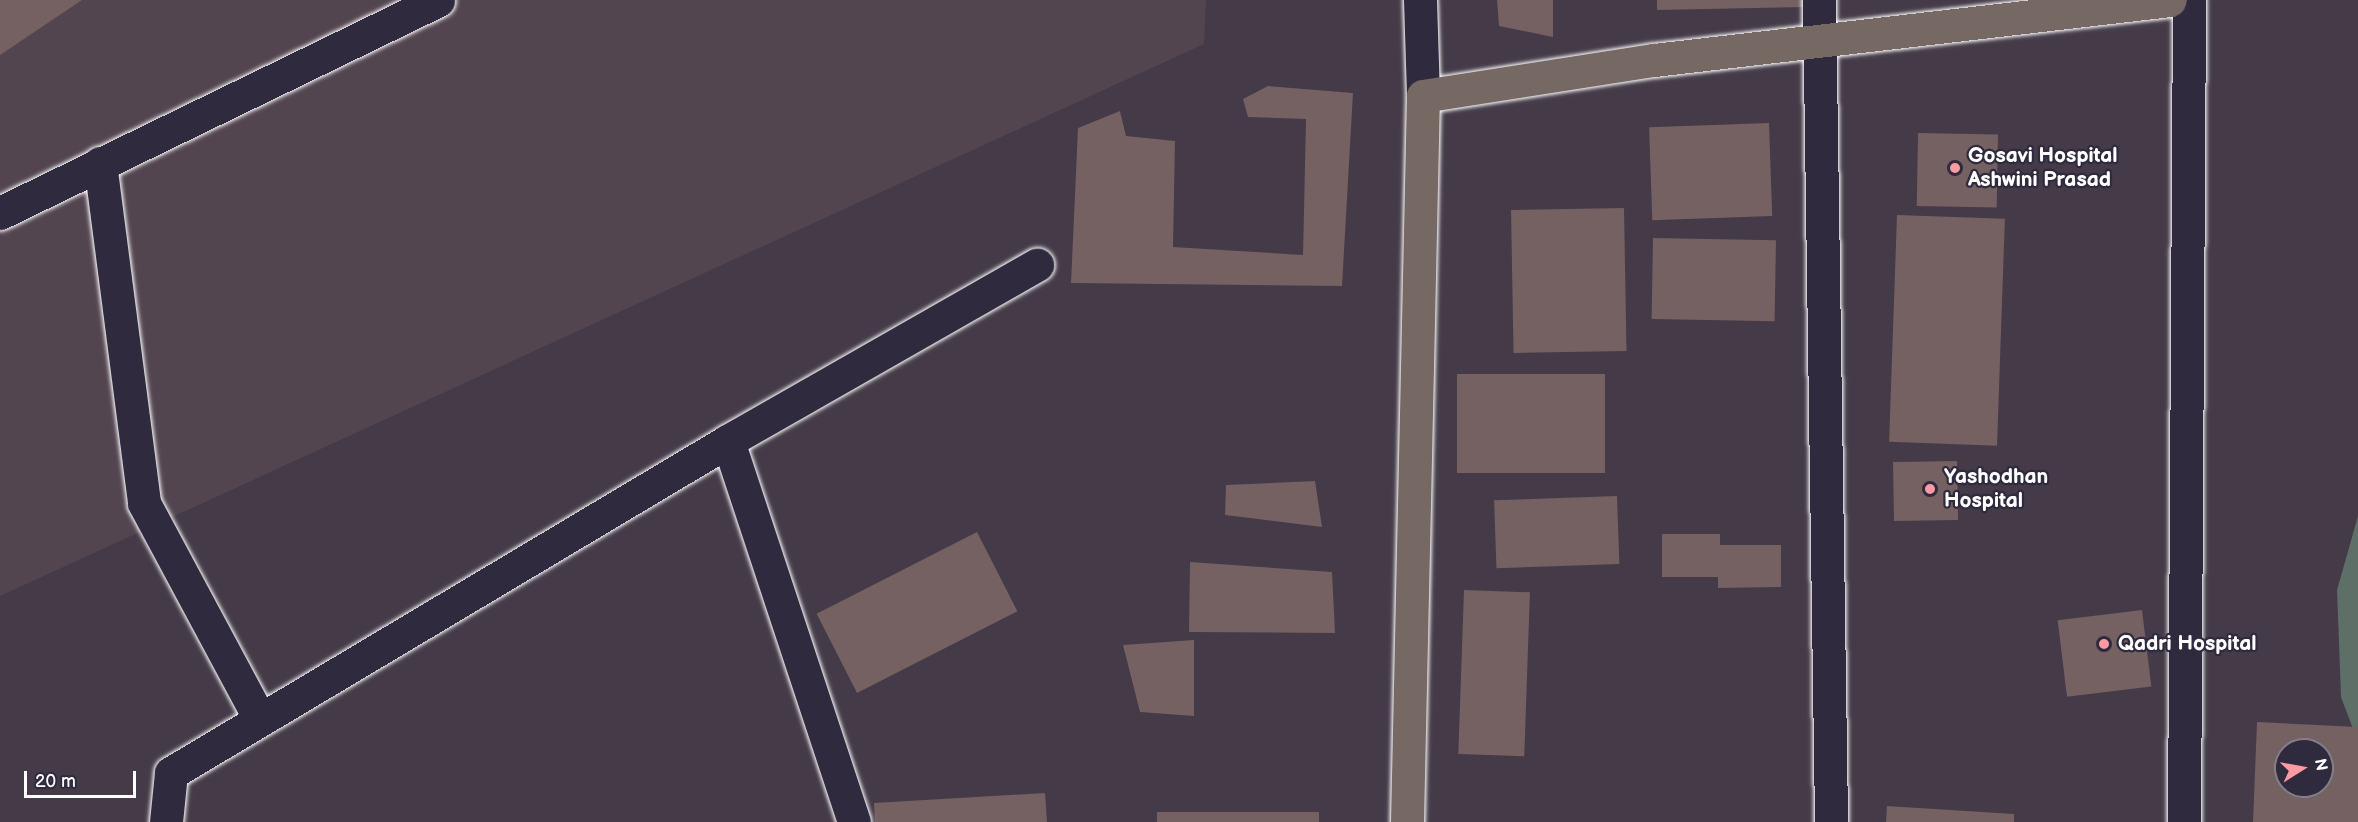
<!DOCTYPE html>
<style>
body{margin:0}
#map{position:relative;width:2358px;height:822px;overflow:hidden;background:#443a48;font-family:"Balsamiq Sans",sans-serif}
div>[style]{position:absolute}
.built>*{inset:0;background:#534550}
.green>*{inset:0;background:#5d6f67}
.building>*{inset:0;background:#756062;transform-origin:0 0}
.roads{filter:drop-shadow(0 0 2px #fff) drop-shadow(0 0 2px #fff)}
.minor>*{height:33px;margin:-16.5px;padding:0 16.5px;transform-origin:16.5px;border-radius:16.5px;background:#2f2a3d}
.major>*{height:33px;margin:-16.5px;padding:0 16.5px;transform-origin:16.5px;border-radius:16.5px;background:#766964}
.dots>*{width:16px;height:16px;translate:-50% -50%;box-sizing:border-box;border:3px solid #2f2a3d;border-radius:50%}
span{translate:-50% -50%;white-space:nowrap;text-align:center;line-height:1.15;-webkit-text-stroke:4.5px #2f2a3d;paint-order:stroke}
.poi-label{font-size:21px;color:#fff;font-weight:700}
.left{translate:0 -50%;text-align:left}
.north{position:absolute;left:2274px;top:738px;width:60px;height:60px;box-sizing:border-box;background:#2f2a3d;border:2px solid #827f8b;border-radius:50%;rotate:79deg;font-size:16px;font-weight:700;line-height:24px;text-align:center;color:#fff}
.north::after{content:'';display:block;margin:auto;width:21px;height:27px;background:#ff9aa2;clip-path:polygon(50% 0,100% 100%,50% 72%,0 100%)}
.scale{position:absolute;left:24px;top:771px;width:112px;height:27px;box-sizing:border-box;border:3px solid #fff;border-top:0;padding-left:8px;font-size:18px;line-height:21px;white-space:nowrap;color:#fff;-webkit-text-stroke:4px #2f2a3d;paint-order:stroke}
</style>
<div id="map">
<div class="built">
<i style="clip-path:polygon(0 0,1206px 0,1204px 44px,0 596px)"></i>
</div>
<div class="green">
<i style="clip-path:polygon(2358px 516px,2358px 742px,2341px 697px,2337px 590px)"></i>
</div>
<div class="building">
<i style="clip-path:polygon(0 0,82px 0,0 55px)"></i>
<i style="clip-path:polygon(1497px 0,1553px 0,1553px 37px,1499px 26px)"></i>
<i style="clip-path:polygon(1657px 0,1807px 0,1807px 7px,1657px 10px)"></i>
<i style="clip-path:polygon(1268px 86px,1353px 93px,1342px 286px,1071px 283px,1078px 128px,1120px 111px,1126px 136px,1175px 141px,1173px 247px,1303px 255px,1306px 119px,1248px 117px,1243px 99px)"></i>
<i style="left:1769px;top:123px;width:93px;height:120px;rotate:88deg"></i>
<i style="left:1918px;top:133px;width:80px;height:73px;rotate:1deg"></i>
<i style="left:1624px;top:208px;width:143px;height:113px;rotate:89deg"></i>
<i style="left:1897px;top:215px;width:108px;height:227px;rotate:2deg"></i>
<i style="left:1653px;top:238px;width:123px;height:81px;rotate:1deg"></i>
<i style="left:1457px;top:374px;width:148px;height:99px"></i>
<i style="left:1957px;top:461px;width:59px;height:64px;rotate:89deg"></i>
<i style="clip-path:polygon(1315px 481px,1322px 527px,1225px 515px,1226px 485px)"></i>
<i style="left:1617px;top:496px;width:68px;height:123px;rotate:88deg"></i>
<i style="left:977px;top:532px;width:89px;height:180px;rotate:63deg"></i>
<i style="clip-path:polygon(1662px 534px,1720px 534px,1720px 545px,1781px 545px,1781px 587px,1718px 588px,1718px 577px,1662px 577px)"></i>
<i style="clip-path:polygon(1190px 562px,1332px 572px,1335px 633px,1189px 632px)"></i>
<i style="left:1464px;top:590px;width:66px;height:164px;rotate:2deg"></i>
<i style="left:2142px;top:610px;width:77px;height:85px;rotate:83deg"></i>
<i style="clip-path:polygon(1194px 640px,1194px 716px,1140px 712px,1123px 645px)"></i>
<i style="clip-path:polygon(evenodd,2257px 722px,2358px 727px,2358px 822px,2253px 822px,2257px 722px,2286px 750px,2322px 750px,2322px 786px,2286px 786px,2286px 750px)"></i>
<i style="clip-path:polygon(1045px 793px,1047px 822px,875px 822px,874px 803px)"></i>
<i style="clip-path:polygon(1887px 806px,2014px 814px,2014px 822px,1886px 822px)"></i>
<i style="left:1157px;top:812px;width:162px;height:10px"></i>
</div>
<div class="roads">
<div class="minor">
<i style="left:1420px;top:0;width:96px;rotate:88.2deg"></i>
<i style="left:1819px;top:0;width:822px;rotate:89.16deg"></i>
<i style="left:100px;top:163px;width:343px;rotate:82.6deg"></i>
<i style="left:144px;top:503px;width:245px;rotate:61.8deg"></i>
<i style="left:0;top:213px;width:487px;rotate:-25.9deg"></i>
<i style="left:728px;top:441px;width:356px;rotate:-29.7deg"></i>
<i style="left:166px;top:822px;width:49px;rotate:-84.2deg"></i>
<i style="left:171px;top:773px;width:648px;rotate:-30.8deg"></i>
<i style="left:728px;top:441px;width:401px;rotate:71.7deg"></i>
<i style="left:2184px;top:822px;width:822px;rotate:-89.65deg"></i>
</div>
<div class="major">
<i style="left:1407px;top:822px;width:726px;rotate:-88.74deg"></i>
<i style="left:1423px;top:96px;width:234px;rotate:-8.9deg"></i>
<i style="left:1654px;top:60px;width:519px;rotate:-6.63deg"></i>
</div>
</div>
<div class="dots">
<i style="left:1955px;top:168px;background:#ff9aa2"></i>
<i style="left:1930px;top:489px;background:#ff9aa2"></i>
<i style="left:2104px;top:644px;background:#ff9aa2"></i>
</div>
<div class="poi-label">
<span class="left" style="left:1968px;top:168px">Gosavi Hospital<br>Ashwini Prasad</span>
<span class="left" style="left:1944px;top:489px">Yashodhan<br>Hospital</span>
<span class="left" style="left:2118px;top:644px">Qadri Hospital</span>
</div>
<div class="north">N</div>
<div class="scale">20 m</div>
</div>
